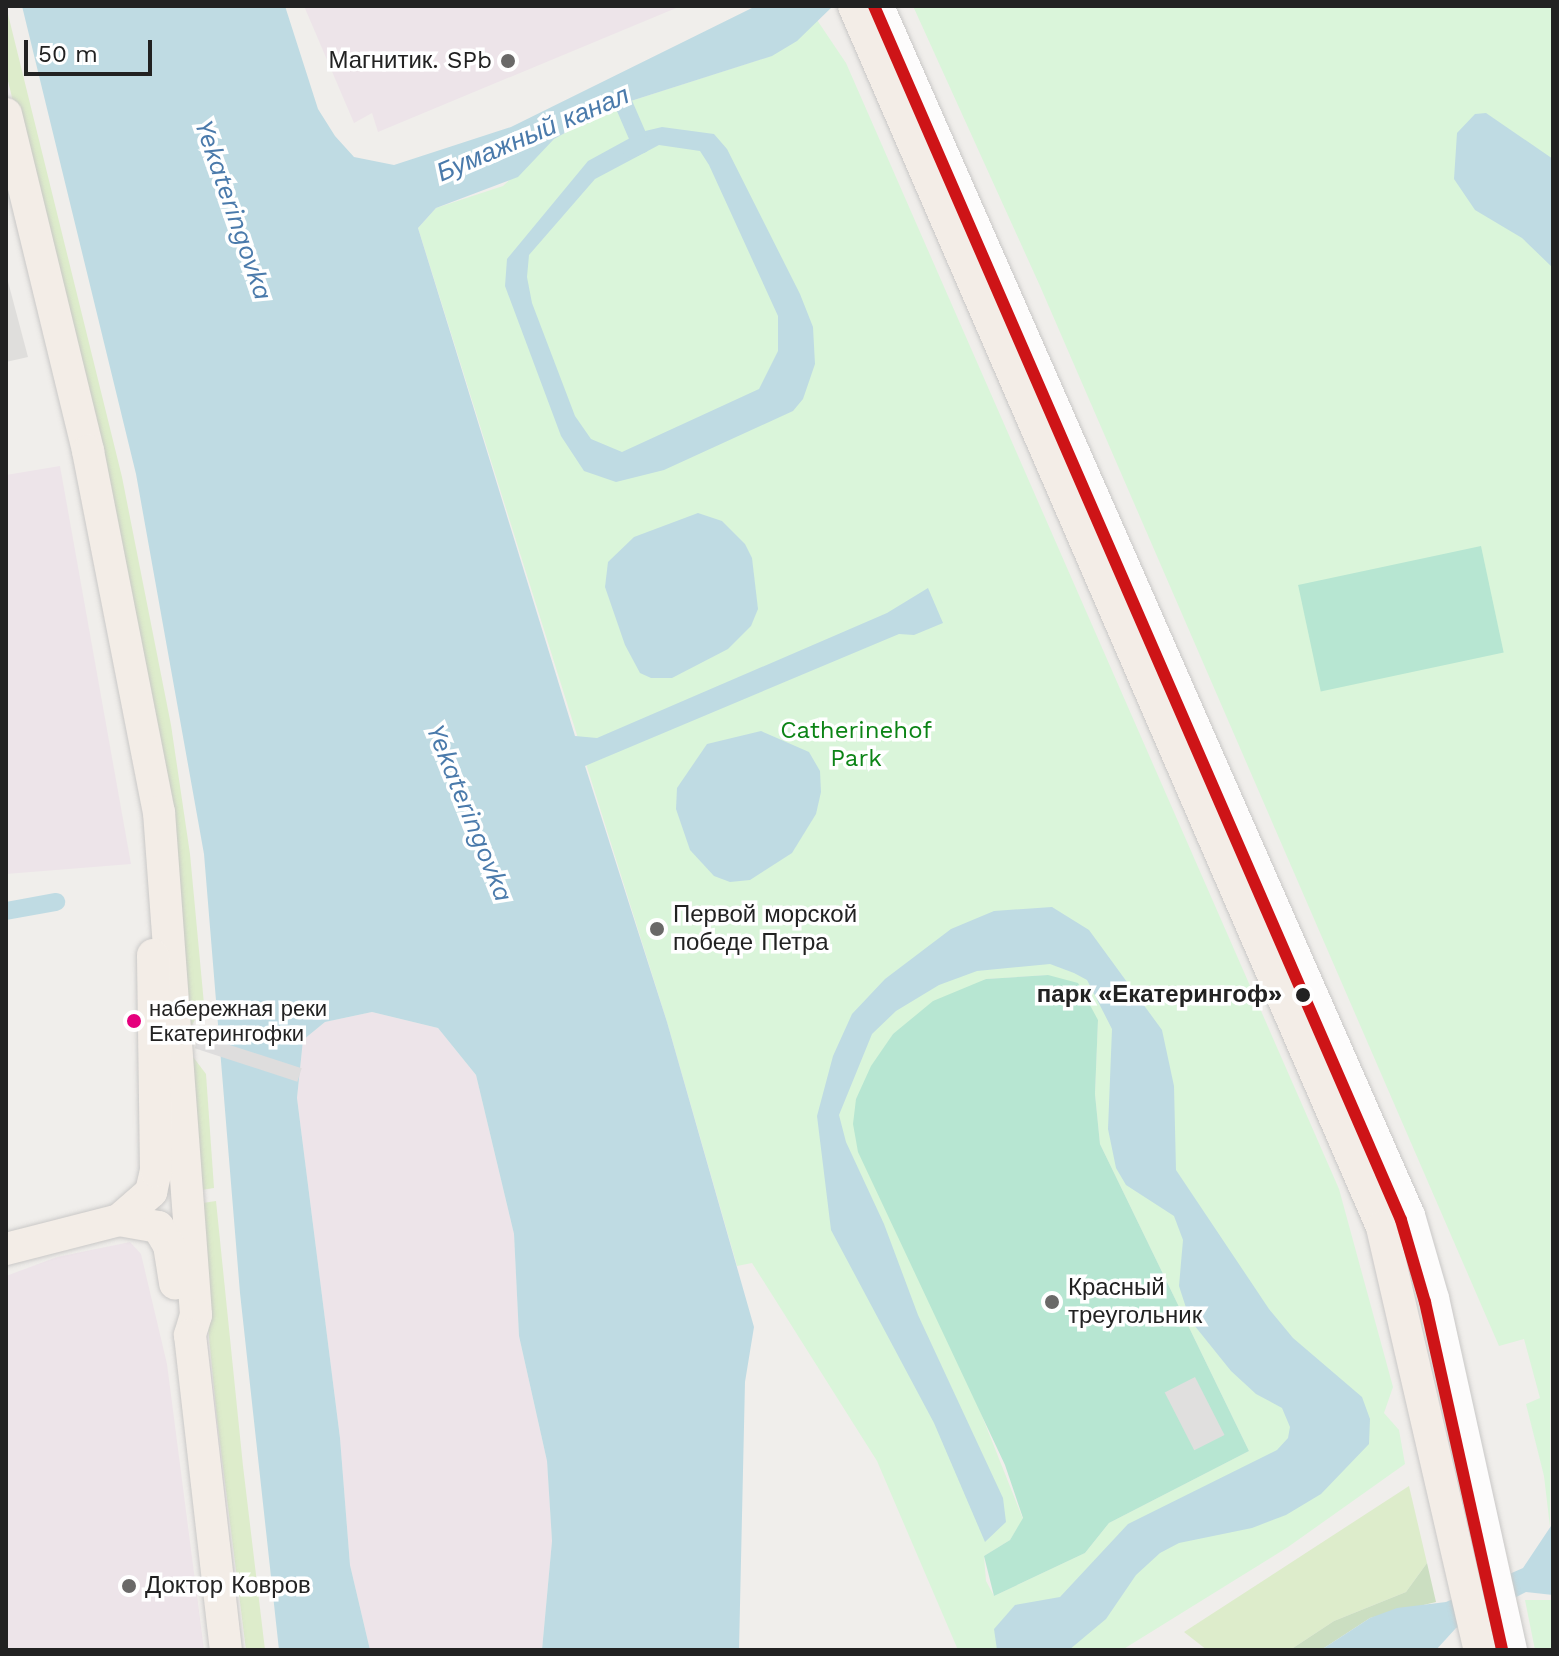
<!DOCTYPE html>
<meta charset="utf-8">
<style>
body{margin:0}
#map{position:relative;width:1559px;height:1656px;overflow:hidden;background:#f0eeeb;font-family:"Work Sans",sans-serif}
div>[style]{position:absolute}
.residential>*{inset:0;background:#dfdedc}
.industrial>*{inset:0;background:#ede4e9}
.grass>*{inset:0;background:#ddeccb}
.forest>*{inset:0;background:#cbdec1}
.park>*{inset:0;background:#daf5da}
.pitch>*{inset:0;background:#b7e6d2;transform-origin:0 0}
.parking>*{inset:0;background:#e0dfde;transform-origin:0 0}
.water>*{inset:0;background:#bfdbe3}
.pier>*{inset:0;background:#dedddd;transform-origin:0 0}
.canal>*{height:18px;margin:-9px;padding:0 9px;transform-origin:9px;border-radius:9px;background:#bfdbe3}
.roads{filter:drop-shadow(0 0 2px #c9c8c7) drop-shadow(0 0 2px #c9c8c7)}
.minor>*{height:26px;margin:-13px;padding:0 13px;transform-origin:13px;border-radius:13px;background:#fdfcfc}
.major>*{height:32px;margin:-16px;padding:0 16px;transform-origin:16px;border-radius:16px;background:#f3ede7}
.tram-1>*{height:12px;margin:-6px;padding:0 6px;transform-origin:6px;border-radius:6px;background:#ce1417}
.dots>*{width:22px;height:22px;translate:-50% -50%;box-sizing:border-box;border:4px solid #fff;border-radius:50%}
span{translate:-50% -50%;white-space:nowrap;text-align:center;line-height:1.15;-webkit-text-stroke:7px #fff;paint-order:stroke}
.bus-label{font-size:22px;color:#222}
.left{translate:0 -50%;text-align:left}
.poi-label{font-size:24px;color:#222}
.right{translate:-100% -50%;text-align:right}
.park-label{font-size:24px;color:#0c8416}
.stop-label{font-size:24px;color:#222;font-weight:700}
.water-label{font-size:26px;color:#4a7aab;font-style:italic}
.frame{position:absolute;inset:0;border:8px solid #222;pointer-events:none}
.scale{position:absolute;left:24px;top:40px;width:128px;height:36px;box-sizing:border-box;border:4px solid #222;border-top:0;padding-left:10px;font-size:24px;line-height:28px;white-space:nowrap;color:#222;-webkit-text-stroke:6px #fff;paint-order:stroke}
</style>
<div id="map">
<div class="residential">
<i style="clip-path:polygon(6px 274px,28px 357px,6px 362px)"></i>
</div>
<div class="industrial">
<i style="clip-path:polygon(304px 6px,681px 6px,378px 132px,372px 113px,354px 123px)"></i>
<i style="clip-path:polygon(60px 466px,131px 864px,6px 874px,6px 475px)"></i>
<i style="clip-path:polygon(372px 1012px,438px 1028px,476px 1075px,514px 1234px,519px 1336px,547px 1461px,552px 1541px,542px 1650px,370px 1650px,350px 1565px,340px 1438px,297px 1098px,303px 1040px,325px 1022px)"></i>
<i style="clip-path:polygon(130px 1242px,141px 1254px,167px 1364px,204px 1650px,6px 1650px,6px 1276px,57px 1257px)"></i>
</div>
<div class="grass">
<i style="clip-path:polygon(6px 6px,122px 477px,171px 725px,190px 854px,204px 1004px,192px 1025px,185px 1019px,44px 226px,6px 73px)"></i>
<i style="clip-path:polygon(187px 1049px,206px 1074px,214px 1188px,195px 1191px)"></i>
<i style="clip-path:polygon(216px 1201px,243px 1466px,265px 1650px,246px 1650px,217px 1419px,196px 1204px)"></i>
<i style="clip-path:polygon(1409px 1486px,1427px 1563px,1406px 1592px,1334px 1621px,1290px 1650px,1207px 1650px,1184px 1632px)"></i>
</div>
<div class="forest">
<i style="clip-path:polygon(1427px 1563px,1436px 1602px,1370px 1618px,1321px 1650px,1290px 1650px,1334px 1621px,1406px 1592px)"></i>
</div>
<div class="park">
<i style="clip-path:polygon(913px 6px,1553px 6px,1550px 1527px,1544px 1476px,1526px 1404px,1540px 1398px,1524px 1339px,1499px 1346px,1040px 286px)"></i>
<i style="clip-path:polygon(evenodd,817px 20px,846px 63px,1339px 1189px,1393px 1387px,1384px 1413px,1399px 1430px,1405px 1464px,1288px 1547px,1122px 1650px,958px 1650px,877px 1461px,752px 1263px,737px 1266px,667px 1022px,418px 228px,436px 208px,503px 186px,554px 139px,612px 107px,771px 56px,817px 20px,1048px 975px,1098px 1020px,1095px 1094px,1100px 1144px,1249px 1451px,1109px 1523px,1085px 1553px,994px 1596px,986px 1581px,984px 1556px,1010px 1540px,1023px 1519px,856px 1099px,893px 1034px,986px 979px,1048px 975px)"></i>
<i style="clip-path:polygon(1525px 1600px,1553px 1600px,1553px 1650px,1535px 1650px)"></i>
</div>
<div class="pitch">
<i style="left:1481px;top:546px;width:109px;height:187px;rotate:78deg"></i>
<i style="clip-path:polygon(1048px 975px,1078px 983px,1098px 1020px,1095px 1094px,1100px 1144px,1249px 1451px,1109px 1523px,1085px 1553px,994px 1596px,984px 1556px,1010px 1540px,1023px 1518px,1005px 1465px,858px 1152px,853px 1124px,856px 1099px,871px 1066px,893px 1034px,933px 1001px,986px 979px)"></i>
</div>
<div class="parking">
<i style="left:1195px;top:1377px;width:65px;height:34px;rotate:63deg"></i>
</div>
<div class="water">
<i style="clip-path:polygon(22px 6px,285px 6px,318px 109px,335px 136px,354px 157px,394px 165px,511px 127px,756px 6px,833px 6px,797px 41px,772px 56px,612px 107px,554px 139px,518px 177px,436px 208px,418px 228px,575px 736px,597px 738px,887px 613px,928px 588px,943px 623px,914px 635px,899px 634px,585px 766px,667px 1022px,754px 1327px,745px 1382px,739px 1650px,542px 1650px,552px 1541px,547px 1461px,519px 1336px,514px 1234px,476px 1075px,438px 1028px,372px 1012px,325px 1022px,303px 1040px,297px 1098px,340px 1438px,350px 1565px,370px 1650px,279px 1650px,240px 1293px,204px 854px,136px 474px)"></i>
<i style="clip-path:polygon(1486px 113px,1553px 159px,1553px 268px,1522px 238px,1475px 210px,1454px 179px,1457px 133px,1475px 114px)"></i>
<i style="clip-path:polygon(evenodd,662px 127px,714px 134px,727px 149px,800px 294px,813px 327px,815px 364px,803px 399px,793px 411px,664px 470px,616px 482px,584px 471px,561px 436px,505px 286px,507px 259px,588px 161px,641px 132px,662px 127px,659px 145px,700px 151px,709px 165px,778px 316px,778px 351px,759px 389px,622px 452px,591px 439px,575px 416px,532px 303px,527px 277px,529px 255px,595px 179px,659px 145px)"></i>
<i style="clip-path:polygon(698px 513px,722px 521px,745px 544px,752px 558px,758px 609px,751px 626px,728px 649px,672px 678px,651px 678px,640px 673px,625px 645px,605px 587px,608px 562px,634px 537px)"></i>
<i style="clip-path:polygon(761px 731px,809px 752px,820px 771px,821px 792px,816px 814px,792px 853px,750px 880px,730px 882px,714px 876px,690px 850px,676px 809px,677px 788px,707px 744px)"></i>
<i style="clip-path:polygon(1052px 907px,1089px 930px,1162px 1030px,1174px 1086px,1176px 1170px,1269px 1309px,1293px 1338px,1362px 1397px,1370px 1419px,1369px 1444px,1321px 1494px,1286px 1515px,1252px 1528px,1179px 1543px,1160px 1553px,1136px 1575px,1106px 1619px,1069px 1650px,997px 1650px,994px 1629px,1015px 1605px,1060px 1597px,1128px 1524px,1277px 1450px,1288px 1438px,1290px 1427px,1282px 1408px,1256px 1394px,1231px 1371px,1190px 1320px,1179px 1286px,1183px 1240px,1174px 1216px,1126px 1185px,1116px 1168px,1108px 1129px,1112px 1029px,1087px 980px,1074px 973px,1050px 964px,977px 971px,939px 985px,896px 1011px,872px 1034px,839px 1115px,846px 1142px,884px 1224px,918px 1315px,1003px 1498px,1006px 1522px,985px 1542px,934px 1423px,831px 1230px,817px 1116px,833px 1056px,852px 1014px,885px 979px,951px 929px,994px 911px)"></i>
<i style="clip-path:polygon(1553px 1523px,1553px 1595px,1526px 1592px,1456px 1628px,1436px 1650px,1321px 1650px,1370px 1618px,1397px 1608px,1446px 1602px,1523px 1568px)"></i>
</div>
<div class="pier">
<i style="left:199px;top:1035px;width:108px;height:14px;rotate:18deg"></i>
</div>
<div class="canal">
<i style="left:619px;top:93px;width:56px;rotate:66.7deg"></i>
<i style="left:641px;top:144px;width:11px;rotate:153deg"></i>
<i style="left:6px;top:911px;width:51px;rotate:-10.2deg"></i>
</div>
<div class="roads">
<div class="minor">
<i style="left:881px;top:6px;width:1320px;rotate:66.29deg"></i>
<i style="left:1412px;top:1215px;width:86px;rotate:73.9deg"></i>
<i style="left:1436px;top:1298px;width:361px;rotate:77.5deg"></i>
</div>
<div class="major">
<i style="left:854px;top:6px;width:1330px;rotate:66.61deg"></i>
<i style="left:1382px;top:1227px;width:434px;rotate:77deg"></i>
<i style="left:6px;top:114px;width:347px;rotate:76.3deg"></i>
<i style="left:88px;top:451px;width:368px;rotate:78.9deg"></i>
<i style="left:159px;top:812px;width:504px;rotate:85.79deg"></i>
<i style="left:196px;top:1315px;width:21px;rotate:107deg"></i>
<i style="left:190px;top:1335px;width:317px;rotate:83.5deg"></i>
<i style="left:119px;top:1220px;width:40px;rotate:10deg"></i>
<i style="left:158px;top:1227px;width:21px;rotate:59deg"></i>
<i style="left:169px;top:1245px;width:39px;rotate:81deg"></i>
<i style="left:6px;top:1249px;width:117px;rotate:-14.4deg"></i>
<i style="left:119px;top:1220px;width:43px;rotate:-41.2deg"></i>
<i style="left:151px;top:1192px;width:22px;rotate:-77deg"></i>
<i style="left:156px;top:1171px;width:216px;rotate:-90.8deg"></i>
</div>
</div>
<div class="tram-1">
<i style="left:874px;top:6px;width:1323px;rotate:66.53deg"></i>
<i style="left:1401px;top:1220px;width:85px;rotate:73.7deg"></i>
<i style="left:1425px;top:1302px;width:356px;rotate:77.5deg"></i>
</div>
<div class="dots">
<i style="left:508px;top:61px;background:#6a6968"></i>
<i style="left:657px;top:929px;background:#6a6968"></i>
<i style="left:1303px;top:995px;background:#222"></i>
<i style="left:134px;top:1021px;background:#e5007d"></i>
<i style="left:1052px;top:1302px;background:#6a6968"></i>
<i style="left:129px;top:1586px;background:#6a6968"></i>
</div>
<div class="bus-label">
<span class="left" style="left:149px;top:1021px">набережная реки<br>Екатерингофки</span>
</div>
<div class="poi-label">
<span class="right" style="left:492px;top:61px">Магнитик. SPb</span>
<span class="left" style="left:673px;top:929px">Первой морской<br>победе Петра</span>
<span class="left" style="left:1068px;top:1302px">Красный<br>треугольник</span>
<span class="left" style="left:145px;top:1586px">Доктор Ковров</span>
</div>
<div class="park-label">
<span style="left:856px;top:745px">Catherinehof<br>Park</span>
</div>
<div class="stop-label">
<span class="right" style="left:1282px;top:995px">парк «Екатерингоф»</span>
</div>
<div class="water-label">
<span style="left:533px;top:134px;rotate:-23deg">Бумажный канал</span>
<span style="left:233px;top:210px;rotate:71deg">Yekateringovka</span>
<span style="left:469px;top:813px;rotate:68deg">Yekateringovka</span>
</div>
<div class="frame"></div>
<div class="scale">50 m</div>
</div>
